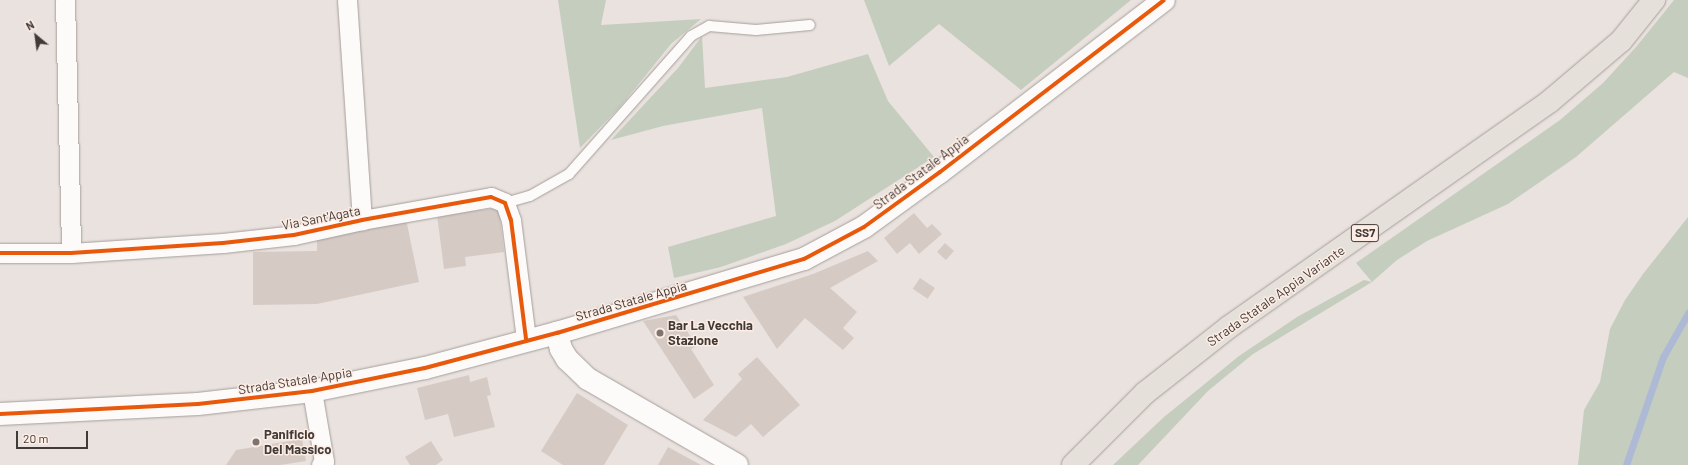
<!DOCTYPE html>
<style>
body{margin:0}
#map{position:relative;width:1688px;height:465px;overflow:hidden;background:#eae2de;font-family:Barlow,sans-serif}
div>[style]{position:absolute}
.green>*{inset:0;background:#c5cebe}
.stream>*{height:7px;margin:-3.5px;padding:0 3.5px;transform-origin:3.5px;border-radius:3.5px;background:#aebad5}
.building>*{inset:0;background:#d6cac4;transform-origin:0 0}
.roads{filter:drop-shadow(0 0 1px #a49e9b) drop-shadow(0 0 1px #a49e9b)}
.service>*{height:10px;margin:-5px;padding:0 5px;transform-origin:5px;border-radius:5px;background:#fcfbfa}
.minor>*{height:19px;margin:-9.5px;padding:0 9.5px;transform-origin:9.5px;border-radius:9.5px;background:#fcfbfa}
.tertiary>*{height:22px;margin:-11px;padding:0 11px;transform-origin:11px;border-radius:11px;background:#fcfbfa}
.primary>*{height:22px;margin:-11px;padding:0 11px;transform-origin:11px;border-radius:11px;background:#e6e0db}
.cycleway>*{height:4px;margin:-2px;padding:0 2px;transform-origin:2px;border-radius:2px;background:#e8590c}
.dots>*{width:11px;height:11px;translate:-50% -50%;box-sizing:border-box;border:2px solid #fdede5;border-radius:50%}
span{translate:-50% -50%;white-space:nowrap;text-align:center;line-height:1.15;-webkit-text-stroke:3px #fdede5;paint-order:stroke}
.shield-label span{padding:1px 3px;background:#fdede5;border:1px solid;border-radius:3px;-webkit-text-stroke-width:0}
.shield-label{font-size:12px;color:#413b38;font-weight:700}
.street-label{font-size:13px;color:#413b38}
.poi-label{font-size:13px;color:#413b38;font-weight:700}
.left{translate:0 -50%;text-align:left}
.north{position:absolute;left:16px;top:16px;width:40px;height:40px;-webkit-text-stroke:3px #fdede5;paint-order:stroke;rotate:331deg;font-size:11px;font-weight:700;line-height:16px;text-align:center;color:#413b38}
.north::after{content:'';display:block;margin:auto;width:14px;height:18px;background:#413b38;clip-path:polygon(50% 0,100% 100%,50% 72%,0 100%)}
.scale{position:absolute;left:16px;top:431px;width:72px;height:18px;box-sizing:border-box;border:2px solid #413b38;border-top:0;padding-left:5px;font-size:12px;line-height:14px;white-space:nowrap;color:#413b38;-webkit-text-stroke:3px #fdede5;paint-order:stroke}
</style>
<div id="map">
<div class="green">
<i style="clip-path:polygon(558px 0,606px 0,601px 25px,701px 19px,671px 44px,620px 107px,580px 148px)"></i>
<i style="clip-path:polygon(864px 0,1131px 0,1021px 90px,939px 24px,889px 66px)"></i>
<i style="clip-path:polygon(1674px 0,1688px 0,1688px 78px,1674px 72px,1576px 157px,1508px 204px,1427px 241px,1397px 260px,1372px 282px,1253px 354px,1208px 391px,1138px 465px,1113px 465px,1164px 417px,1239px 356px,1297px 317px,1364px 280px,1372px 282px,1356px 263px,1560px 120px,1603px 83px,1636px 47px)"></i>
<i style="clip-path:polygon(702px 36px,705px 88px,787px 77px,868px 54px,888px 101px,934px 157px,835px 221px,786px 244px,721px 267px,674px 278px,668px 247px,776px 216px,762px 108px,663px 126px,611px 140px,678px 68px)"></i>
<i style="clip-path:polygon(1688px 217px,1688px 465px,1578px 465px,1584px 410px,1600px 382px,1610px 329px,1625px 300px,1643px 274px)"></i>
</div>
<div class="stream">
<i style="left:1626px;top:465px;width:114px;rotate:-71.1deg"></i>
<i style="left:1663px;top:357px;width:51px;rotate:-60.4deg"></i>
</div>
<div class="building">
<i style="clip-path:polygon(499px 208px,504px 252px,465px 257px,466px 266px,444px 269px,437px 215px)"></i>
<i style="clip-path:polygon(914px 213px,927px 228px,932px 224px,942px 234px,919px 254px,910px 243px,897px 254px,884px 238px)"></i>
<i style="clip-path:polygon(406px 219px,419px 282px,317px 304px,253px 305px,253px 252px,317px 251px,317px 240px)"></i>
<i style="left:945px;top:243px;width:12px;height:12px;rotate:42deg"></i>
<i style="clip-path:polygon(868px 251px,878px 261px,830px 288px,857px 312px,843px 328px,854px 338px,843px 350px,805px 318px,777px 349px,743px 297px,813px 274px)"></i>
<i style="left:920px;top:278px;width:18px;height:13px;rotate:34deg"></i>
<i style="clip-path:polygon(676px 315px,697px 346px,691px 349px,714px 385px,694px 399px,643px 321px)"></i>
<i style="clip-path:polygon(757px 357px,800px 405px,763px 437px,751px 424px,736px 437px,703px 420px,742px 379px,738px 374px)"></i>
<i style="clip-path:polygon(469px 375px,470px 382px,487px 377px,491px 395px,487px 396px,495px 427px,454px 437px,448px 414px,425px 420px,417px 388px)"></i>
<i style="clip-path:polygon(577px 393px,628px 425px,604px 465px,563px 465px,541px 451px)"></i>
<i style="clip-path:polygon(302px 439px,306px 461px,280px 465px,226px 465px,236px 450px)"></i>
<i style="clip-path:polygon(431px 441px,443px 460px,436px 465px,410px 465px,405px 457px)"></i>
<i style="clip-path:polygon(668px 447px,701px 465px,658px 465px)"></i>
</div>
<div class="roads">
<div class="service">
<i style="left:505px;top:203px;width:26px;rotate:-16deg"></i>
<i style="left:530px;top:196px;width:45px;rotate:-29.4deg"></i>
<i style="left:569px;top:174px;width:184px;rotate:-48.5deg"></i>
<i style="left:691px;top:36px;width:21px;rotate:-29deg"></i>
<i style="left:709px;top:26px;width:47px;rotate:4.9deg"></i>
<i style="left:756px;top:30px;width:54px;rotate:-5.3deg"></i>
</div>
<div class="minor">
<i style="left:65px;top:0;width:253px;rotate:88.6deg"></i>
<i style="left:347px;top:0;width:221px;rotate:86.1deg"></i>
<i style="left:0;top:253px;width:71px"></i>
<i style="left:71px;top:253px;width:152px;rotate:-3.8deg"></i>
<i style="left:223px;top:243px;width:71px;rotate:-6.4deg"></i>
<i style="left:294px;top:235px;width:70px;rotate:-12.4deg"></i>
<i style="left:362px;top:220px;width:131px;rotate:-10.1deg"></i>
<i style="left:491px;top:197px;width:15px;rotate:23deg"></i>
<i style="left:505px;top:203px;width:18px;rotate:71deg"></i>
<i style="left:511px;top:220px;width:120px;rotate:82.8deg"></i>
<i style="left:312px;top:391px;width:71px;rotate:80.3deg"></i>
<i style="left:324px;top:461px;width:5px;rotate:127deg"></i>
</div>
<div class="tertiary">
<i style="left:557px;top:333px;width:16px;rotate:76deg"></i>
<i style="left:561px;top:349px;width:12px;rotate:59deg"></i>
<i style="left:567px;top:359px;width:29px;rotate:44deg"></i>
<i style="left:588px;top:379px;width:172px;rotate:30deg"></i>
<i style="left:0;top:414px;width:198px;rotate:-2.9deg"></i>
<i style="left:198px;top:404px;width:115px;rotate:-6.5deg"></i>
<i style="left:312px;top:391px;width:115px;rotate:-11.5deg"></i>
<i style="left:425px;top:368px;width:137px;rotate:-14.9deg"></i>
<i style="left:557px;top:333px;width:258px;rotate:-16.7deg"></i>
<i style="left:804px;top:259px;width:68px;rotate:-28.1deg"></i>
<i style="left:864px;top:227px;width:94px;rotate:-35.9deg"></i>
<i style="left:940px;top:172px;width:282px;rotate:-37.5deg"></i>
</div>
<div class="primary">
<i style="left:1073px;top:465px;width:102px;rotate:-45deg"></i>
<i style="left:1145px;top:393px;width:107px;rotate:-38.2deg"></i>
<i style="left:1229px;top:327px;width:391px;rotate:-35.1deg"></i>
<i style="left:1549px;top:102px;width:94px;rotate:-40.3deg"></i>
<i style="left:1621px;top:41px;width:53px;rotate:-51.2deg"></i>
</div>
</div>
<div class="cycleway">
<i style="left:0;top:253px;width:71px"></i>
<i style="left:71px;top:253px;width:152px;rotate:-3.8deg"></i>
<i style="left:223px;top:243px;width:71px;rotate:-6.4deg"></i>
<i style="left:294px;top:235px;width:70px;rotate:-12.4deg"></i>
<i style="left:362px;top:220px;width:131px;rotate:-10.1deg"></i>
<i style="left:491px;top:197px;width:15px;rotate:23deg"></i>
<i style="left:505px;top:203px;width:18px;rotate:71deg"></i>
<i style="left:511px;top:220px;width:120px;rotate:82.8deg"></i>
<i style="left:0;top:414px;width:198px;rotate:-2.9deg"></i>
<i style="left:198px;top:404px;width:115px;rotate:-6.5deg"></i>
<i style="left:312px;top:391px;width:115px;rotate:-11.5deg"></i>
<i style="left:425px;top:368px;width:137px;rotate:-14.9deg"></i>
<i style="left:557px;top:333px;width:258px;rotate:-16.7deg"></i>
<i style="left:804px;top:259px;width:68px;rotate:-28.1deg"></i>
<i style="left:864px;top:227px;width:94px;rotate:-35.9deg"></i>
<i style="left:940px;top:172px;width:282px;rotate:-37.5deg"></i>
</div>
<div class="dots">
<i style="left:660px;top:333px;background:#7c7572"></i>
<i style="left:256px;top:442px;background:#7c7572"></i>
</div>
<div class="shield-label">
<span style="left:1365px;top:233px">SS7</span>
</div>
<div class="street-label">
<span style="left:921px;top:172px;rotate:-37deg">Strada Statale Appia</span>
<span style="left:321px;top:218px;rotate:-11deg">Via Sant'Agata</span>
<span style="left:1276px;top:296px;rotate:-35deg">Strada Statale Appia Variante</span>
<span style="left:631px;top:301px;rotate:-16deg">Strada Statale Appia</span>
<span style="left:295px;top:381px;rotate:-9deg">Strada Statale Appia</span>
</div>
<div class="poi-label">
<span class="left" style="left:668px;top:333px">Bar La Vecchia<br>Stazione</span>
<span class="left" style="left:264px;top:442px">Panificio<br>Del Massico</span>
</div>
<div class="north">N</div>
<div class="scale">20 m</div>
</div>
